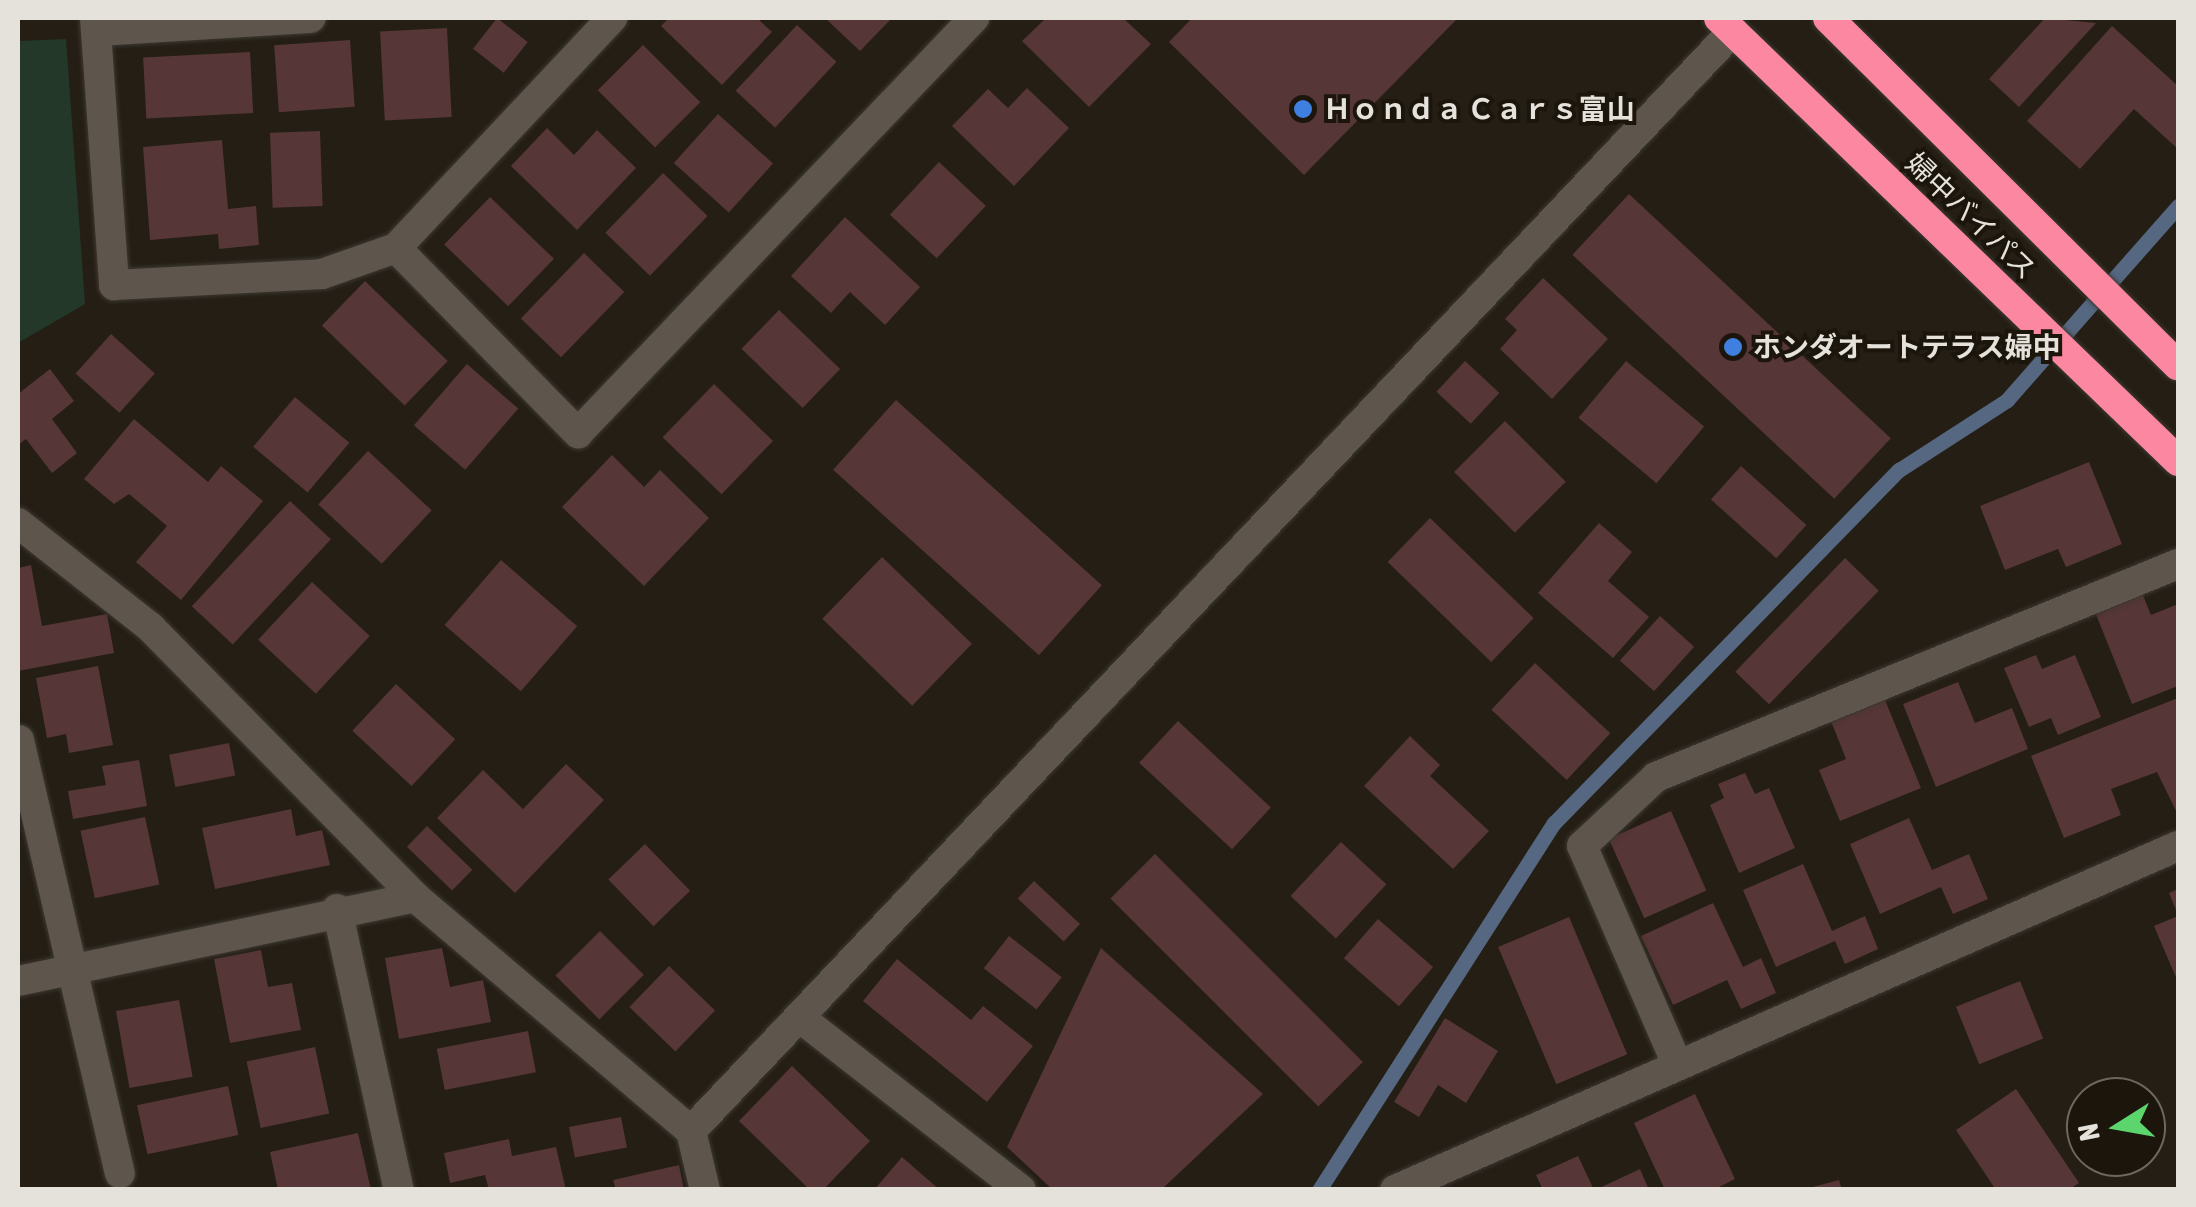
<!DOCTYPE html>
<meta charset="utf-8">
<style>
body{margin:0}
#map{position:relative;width:2196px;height:1207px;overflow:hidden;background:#241e15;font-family:"Asap Condensed","Noto Sans JP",sans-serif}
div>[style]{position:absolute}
.green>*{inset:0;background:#24382a}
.stream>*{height:15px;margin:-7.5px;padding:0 7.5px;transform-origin:7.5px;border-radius:7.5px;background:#566881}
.building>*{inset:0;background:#563636;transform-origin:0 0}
.roads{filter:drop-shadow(0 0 2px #3d3832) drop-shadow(0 0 2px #3d3832)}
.street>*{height:30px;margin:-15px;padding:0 15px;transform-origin:15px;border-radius:15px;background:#5e564c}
.highway>*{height:30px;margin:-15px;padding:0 15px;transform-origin:15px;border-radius:15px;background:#fb87a1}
.dots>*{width:28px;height:28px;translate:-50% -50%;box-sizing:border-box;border:5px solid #1b150c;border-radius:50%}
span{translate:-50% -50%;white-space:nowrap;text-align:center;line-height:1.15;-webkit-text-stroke:8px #1b150c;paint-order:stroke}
.poi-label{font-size:28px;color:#e5e1db;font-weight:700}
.left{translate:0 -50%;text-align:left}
.street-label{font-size:28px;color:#e5e1db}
.frame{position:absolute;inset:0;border:20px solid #e5e1db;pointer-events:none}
.north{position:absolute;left:2066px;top:1077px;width:100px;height:100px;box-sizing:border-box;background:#1b150c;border:2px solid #6c675f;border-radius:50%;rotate:259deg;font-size:28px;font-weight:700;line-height:40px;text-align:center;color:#e5e1db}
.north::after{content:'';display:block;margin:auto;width:35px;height:45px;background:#5dd56d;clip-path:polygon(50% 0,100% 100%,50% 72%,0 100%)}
</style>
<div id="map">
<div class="green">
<i style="clip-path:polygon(66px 39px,85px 304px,18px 343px,18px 41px)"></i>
</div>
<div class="stream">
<i style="left:1319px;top:1190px;width:436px;rotate:-57.4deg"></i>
<i style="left:1554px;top:823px;width:494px;rotate:-45.7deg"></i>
<i style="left:1899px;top:470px;width:129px;rotate:-32.9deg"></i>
<i style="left:2007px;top:400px;width:259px;rotate:-48.6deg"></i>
</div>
<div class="building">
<i style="left:497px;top:18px;width:39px;height:39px;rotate:38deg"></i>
<i style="clip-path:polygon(669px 18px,757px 18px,772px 32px,722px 85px,661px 26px)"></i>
<i style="clip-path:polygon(825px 18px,892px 18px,860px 51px)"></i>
<i style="clip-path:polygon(1046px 18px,1123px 18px,1151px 44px,1089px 107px,1022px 41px)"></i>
<i style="clip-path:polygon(1192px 18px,1458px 18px,1304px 175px,1169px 42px)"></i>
<i style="clip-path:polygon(2045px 18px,2096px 23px,2019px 107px,1989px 79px)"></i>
<i style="left:797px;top:25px;width:54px;height:90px;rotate:43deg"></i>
<i style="clip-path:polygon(2112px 26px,2178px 86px,2178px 149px,2134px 109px,2080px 169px,2027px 121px)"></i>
<i style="left:447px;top:28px;width:89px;height:67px;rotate:87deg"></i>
<i style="left:350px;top:40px;width:67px;height:76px;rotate:86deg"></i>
<i style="left:643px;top:45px;width:81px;height:64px;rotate:45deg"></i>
<i style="left:250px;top:52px;width:61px;height:107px;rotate:87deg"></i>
<i style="clip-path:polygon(1027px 88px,1069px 128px,1014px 186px,952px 126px,988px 89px,1008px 108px)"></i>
<i style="left:718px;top:114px;width:74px;height:66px;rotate:42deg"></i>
<i style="clip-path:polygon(547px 128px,574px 155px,597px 130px,636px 168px,577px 230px,511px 166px)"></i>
<i style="left:320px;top:131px;width:75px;height:50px;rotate:88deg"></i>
<i style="clip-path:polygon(222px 140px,228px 209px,256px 206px,259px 245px,219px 249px,218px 234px,150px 240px,143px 147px)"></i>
<i style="left:939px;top:162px;width:64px;height:72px;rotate:43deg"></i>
<i style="left:663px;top:173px;width:62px;height:83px;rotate:44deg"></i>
<i style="left:1629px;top:194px;width:358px;height:83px;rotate:43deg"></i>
<i style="left:490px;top:197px;width:89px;height:66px;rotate:44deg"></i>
<i style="clip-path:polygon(845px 217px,920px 287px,885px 325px,850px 292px,831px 313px,791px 276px)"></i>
<i style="left:584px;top:253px;width:56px;height:91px;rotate:44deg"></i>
<i style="clip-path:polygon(1543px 278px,1608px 339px,1552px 399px,1500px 349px,1517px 330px,1505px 319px)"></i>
<i style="left:365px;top:281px;width:115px;height:62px;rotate:44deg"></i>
<i style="left:779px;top:310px;width:85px;height:54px;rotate:44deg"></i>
<i style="left:111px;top:334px;width:59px;height:53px;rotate:42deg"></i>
<i style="left:1465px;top:361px;width:47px;height:42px;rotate:43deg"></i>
<i style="left:1626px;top:361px;width:102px;height:74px;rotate:40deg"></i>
<i style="left:467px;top:364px;width:68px;height:81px;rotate:41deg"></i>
<i style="clip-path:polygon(50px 369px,74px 401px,52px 419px,77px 453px,52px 473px,26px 439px,18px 445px,18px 394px)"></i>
<i style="left:714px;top:384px;width:82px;height:74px;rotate:44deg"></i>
<i style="left:295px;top:397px;width:71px;height:65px;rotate:40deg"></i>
<i style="left:896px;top:400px;width:277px;height:94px;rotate:42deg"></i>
<i style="clip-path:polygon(134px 419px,208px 482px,221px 466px,263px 501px,181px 600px,136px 562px,167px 526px,129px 494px,114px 504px,84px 479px)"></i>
<i style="left:1505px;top:421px;width:86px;height:72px;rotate:45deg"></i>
<i style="left:368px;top:451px;width:87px;height:73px;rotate:43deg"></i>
<i style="clip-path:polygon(612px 455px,644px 487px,660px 470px,709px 518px,644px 586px,562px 507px)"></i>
<i style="clip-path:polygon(2089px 462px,2122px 544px,2066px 567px,2058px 549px,2005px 570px,1980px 506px)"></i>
<i style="left:1741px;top:466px;width:88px;height:45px;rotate:42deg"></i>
<i style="left:290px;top:501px;width:56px;height:144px;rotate:43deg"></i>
<i style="left:1430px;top:518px;width:144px;height:61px;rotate:44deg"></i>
<i style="clip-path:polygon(1599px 523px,1632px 552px,1608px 581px,1649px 617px,1613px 658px,1538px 593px)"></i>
<i style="left:882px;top:557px;width:125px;height:86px;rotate:44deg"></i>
<i style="left:1845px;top:558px;width:47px;height:158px;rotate:44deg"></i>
<i style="left:501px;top:560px;width:101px;height:86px;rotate:41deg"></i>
<i style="clip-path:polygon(31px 565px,42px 626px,107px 614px,114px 653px,18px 671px,18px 568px)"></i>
<i style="left:312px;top:582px;width:79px;height:79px;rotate:43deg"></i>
<i style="clip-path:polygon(2140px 588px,2151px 615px,2178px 604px,2178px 686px,2132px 704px,2093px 607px)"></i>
<i style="left:1660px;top:616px;width:46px;height:60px;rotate:42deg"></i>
<i style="clip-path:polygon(2036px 655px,2042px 669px,2075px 655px,2101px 717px,2058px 735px,2051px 718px,2029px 727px,2004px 668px)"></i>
<i style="left:1535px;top:663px;width:103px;height:64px;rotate:43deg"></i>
<i style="clip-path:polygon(98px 666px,113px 745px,69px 753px,66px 734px,47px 738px,36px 678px)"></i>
<i style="clip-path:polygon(1958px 682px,1975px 723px,2012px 708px,2028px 749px,1936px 787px,1903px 704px)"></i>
<i style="left:396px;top:684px;width:81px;height:64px;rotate:43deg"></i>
<i style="clip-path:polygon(1883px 695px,1921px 788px,1840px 821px,1819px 770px,1846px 759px,1829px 716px)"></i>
<i style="clip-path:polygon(2178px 698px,2178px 815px,2157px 772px,2111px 789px,2121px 815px,2064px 838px,2031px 756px)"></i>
<i style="left:1178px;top:721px;width:127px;height:57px;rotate:43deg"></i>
<i style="clip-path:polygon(1410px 736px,1440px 765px,1430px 776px,1489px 831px,1453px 869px,1364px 786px)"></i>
<i style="left:229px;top:743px;width:33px;height:61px;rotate:79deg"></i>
<i style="clip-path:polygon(139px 760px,147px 806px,73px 819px,68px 791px,106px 785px,102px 766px)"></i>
<i style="clip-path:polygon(566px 764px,604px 800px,515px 893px,437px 818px,483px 770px,523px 809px)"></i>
<i style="clip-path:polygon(1745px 773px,1755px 794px,1769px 788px,1795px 848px,1739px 873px,1710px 805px,1724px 798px,1718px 784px)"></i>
<i style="clip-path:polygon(291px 809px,296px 836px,322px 830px,330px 865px,215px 889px,202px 828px)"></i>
<i style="left:1671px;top:811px;width:87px;height:68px;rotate:66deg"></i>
<i style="left:145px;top:817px;width:69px;height:66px;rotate:78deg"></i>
<i style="clip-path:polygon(1909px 818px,1932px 870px,1969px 854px,1988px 899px,1953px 914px,1941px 887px,1880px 914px,1850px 844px)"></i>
<i style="left:427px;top:826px;width:63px;height:29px;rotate:44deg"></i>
<i style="left:1341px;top:842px;width:62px;height:74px;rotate:43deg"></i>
<i style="left:645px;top:844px;width:65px;height:51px;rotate:46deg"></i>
<i style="left:1155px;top:854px;width:294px;height:63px;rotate:45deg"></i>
<i style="clip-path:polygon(1803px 864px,1832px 931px,1865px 916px,1878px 949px,1845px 964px,1835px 941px,1776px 967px,1743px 890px)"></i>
<i style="left:1034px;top:881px;width:63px;height:24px;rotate:43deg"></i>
<i style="clip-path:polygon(2178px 889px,2178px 915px,2169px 893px)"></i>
<i style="clip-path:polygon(1713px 903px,1743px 967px,1761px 958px,1776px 993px,1741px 1009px,1727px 980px,1673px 1005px,1641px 936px)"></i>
<i style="clip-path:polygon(2178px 916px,2178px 982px,2154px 926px)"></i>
<i style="left:1569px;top:917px;width:149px;height:77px;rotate:67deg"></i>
<i style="left:1378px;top:919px;width:73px;height:52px;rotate:41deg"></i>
<i style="left:600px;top:931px;width:62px;height:63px;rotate:45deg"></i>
<i style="left:1009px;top:936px;width:67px;height:41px;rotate:38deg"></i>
<i style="clip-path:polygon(442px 948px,450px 987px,483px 980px,491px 1022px,399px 1039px,385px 958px)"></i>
<i style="clip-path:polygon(1101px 948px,1263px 1094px,1161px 1190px,1053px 1190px,1007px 1147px)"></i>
<i style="clip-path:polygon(261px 950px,268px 987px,292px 983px,301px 1030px,230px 1043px,214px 959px)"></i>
<i style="clip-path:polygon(897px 959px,971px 1020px,983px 1006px,1033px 1046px,987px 1102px,863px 1001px)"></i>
<i style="left:669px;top:966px;width:64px;height:57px;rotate:44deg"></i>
<i style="left:2020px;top:981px;width:62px;height:69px;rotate:68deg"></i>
<i style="left:179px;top:1000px;width:78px;height:64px;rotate:80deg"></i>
<i style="clip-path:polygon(1445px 1018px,1498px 1051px,1466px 1103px,1438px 1085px,1419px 1117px,1394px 1102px)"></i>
<i style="left:528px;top:1031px;width:42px;height:93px;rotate:79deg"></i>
<i style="left:315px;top:1047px;width:68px;height:70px;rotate:78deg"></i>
<i style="clip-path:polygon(792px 1066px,870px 1141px,823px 1190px,810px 1190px,739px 1121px)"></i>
<i style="left:228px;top:1086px;width:50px;height:93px;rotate:78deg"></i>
<i style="clip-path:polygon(2016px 1089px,2079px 1183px,2068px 1190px,1996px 1190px,1956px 1130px)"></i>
<i style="clip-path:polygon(1695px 1094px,1735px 1179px,1713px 1190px,1665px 1190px,1634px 1123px)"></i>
<i style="left:621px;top:1117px;width:31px;height:53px;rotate:79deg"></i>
<i style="clip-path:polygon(358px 1133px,371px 1190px,278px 1190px,270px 1152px)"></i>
<i style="clip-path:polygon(509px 1139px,512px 1156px,556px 1147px,566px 1190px,489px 1190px,485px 1175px,450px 1183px,444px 1153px)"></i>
<i style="clip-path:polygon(1578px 1156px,1594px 1190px,1543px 1190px,1536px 1175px)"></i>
<i style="clip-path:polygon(902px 1157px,940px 1190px,874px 1190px)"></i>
<i style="clip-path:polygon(679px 1165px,684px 1190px,616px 1190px,613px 1180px)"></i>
<i style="clip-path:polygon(1640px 1169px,1649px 1190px,1595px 1190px)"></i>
<i style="clip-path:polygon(1839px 1180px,1842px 1190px,1809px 1190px,1809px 1188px)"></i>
</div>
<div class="roads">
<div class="street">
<i style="left:95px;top:18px;width:268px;rotate:85.9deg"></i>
<i style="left:114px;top:285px;width:208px;rotate:-3deg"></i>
<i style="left:322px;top:274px;width:78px;rotate:-19.4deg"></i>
<i style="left:396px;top:248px;width:316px;rotate:-46.8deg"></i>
<i style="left:96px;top:31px;width:215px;rotate:-3.5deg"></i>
<i style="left:396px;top:248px;width:260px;rotate:45.5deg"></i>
<i style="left:578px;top:433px;width:574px;rotate:-46.34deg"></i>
<i style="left:18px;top:523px;width:168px;rotate:38.2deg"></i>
<i style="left:150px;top:627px;width:378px;rotate:45.5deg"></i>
<i style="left:415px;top:897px;width:362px;rotate:40.3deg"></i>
<i style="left:691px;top:1131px;width:61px;rotate:76.7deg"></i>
<i style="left:19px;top:740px;width:445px;rotate:76.9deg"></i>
<i style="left:337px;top:909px;width:288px;rotate:77.6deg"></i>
<i style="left:18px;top:981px;width:406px;rotate:-11.9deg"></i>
<i style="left:799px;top:1017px;width:281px;rotate:37.9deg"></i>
<i style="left:1677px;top:1064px;width:238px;rotate:-113.5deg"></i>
<i style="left:1582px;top:846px;width:101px;rotate:-43deg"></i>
<i style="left:1656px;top:777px;width:564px;rotate:-22.2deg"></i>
<i style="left:691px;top:1131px;width:1515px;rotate:-46.55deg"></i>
<i style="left:1395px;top:1190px;width:855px;rotate:-23.72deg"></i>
</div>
<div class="highway">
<i style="left:1719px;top:18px;width:638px;rotate:43.98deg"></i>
<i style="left:1828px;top:18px;width:493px;rotate:44.8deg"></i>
</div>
</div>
<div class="dots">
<i style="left:1303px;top:109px;background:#3f7fe0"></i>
<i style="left:1733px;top:347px;background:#3f7fe0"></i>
</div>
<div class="poi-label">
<span class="left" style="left:1323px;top:109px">Ｈｏｎｄａ Ｃａｒｓ富山</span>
<span class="left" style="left:1753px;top:347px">ホンダオートテラス婦中</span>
</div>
<div class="street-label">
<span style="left:1971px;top:216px;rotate:44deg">婦中バイパス</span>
</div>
<div class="frame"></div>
<div class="north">N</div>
</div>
